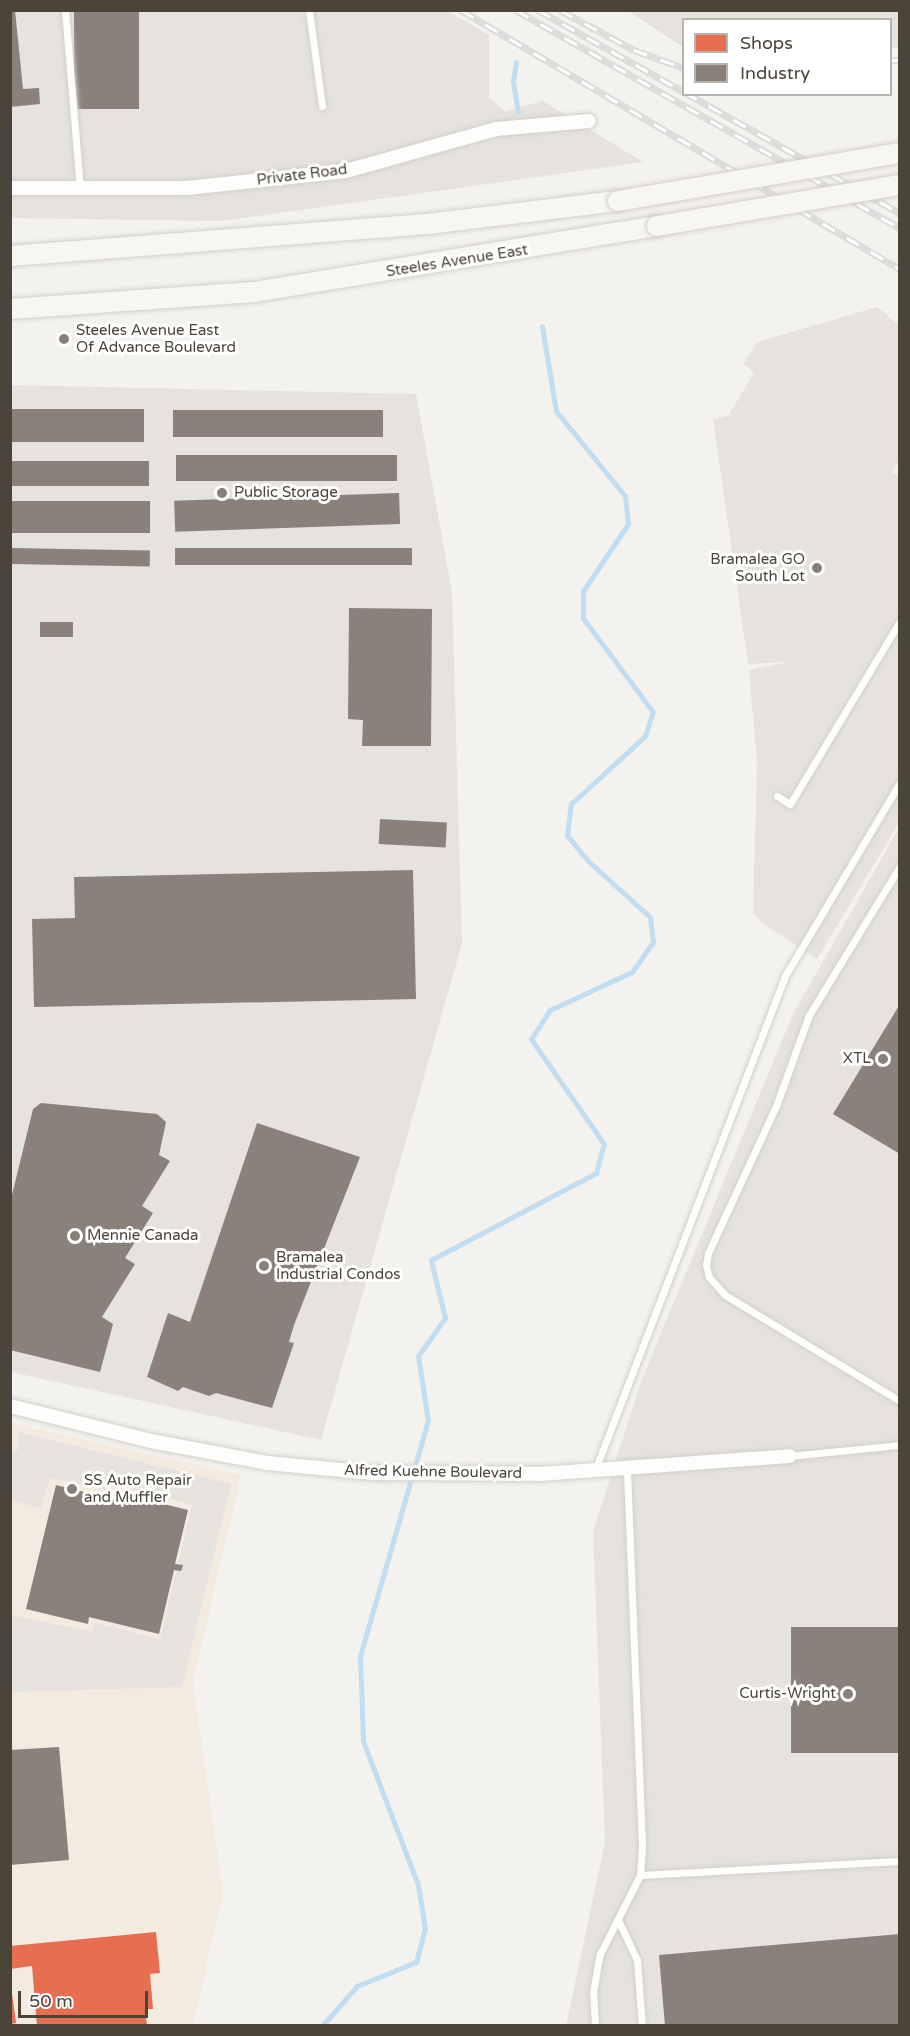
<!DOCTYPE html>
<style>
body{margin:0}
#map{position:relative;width:910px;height:2036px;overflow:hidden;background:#f4f2ee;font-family:"Varela Round",sans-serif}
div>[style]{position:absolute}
.commercial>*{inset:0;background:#f3ebdf}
.industrial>*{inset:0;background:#e6e2de}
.parking>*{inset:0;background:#e6e3df;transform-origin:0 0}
.shops>*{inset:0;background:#e76f51}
.industry>*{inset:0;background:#8a817c;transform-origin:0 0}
.stream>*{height:5px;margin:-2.5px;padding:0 2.5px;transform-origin:2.5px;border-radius:2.5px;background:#c0ddf1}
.roads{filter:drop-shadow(0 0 2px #d2d0cb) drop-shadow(0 0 2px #d2d0cb)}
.service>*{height:7px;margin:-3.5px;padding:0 3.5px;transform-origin:3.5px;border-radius:3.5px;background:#fdfdfc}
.minor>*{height:14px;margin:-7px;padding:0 7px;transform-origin:7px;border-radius:7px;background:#fdfdfc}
.secondary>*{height:20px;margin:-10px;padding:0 10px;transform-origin:10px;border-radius:10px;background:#f7f6f1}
.rail>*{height:7px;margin-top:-3.5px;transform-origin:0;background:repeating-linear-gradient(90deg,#fff 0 14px,#dbdbda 0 28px);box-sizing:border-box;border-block:2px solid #dbdbda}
.bridges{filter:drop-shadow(0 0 2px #d3cfc5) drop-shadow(0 0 2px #d3cfc5)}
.secondary-bridge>*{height:20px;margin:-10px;padding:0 10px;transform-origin:10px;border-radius:10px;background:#f7f6f1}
.dots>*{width:16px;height:16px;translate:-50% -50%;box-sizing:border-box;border:3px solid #fff;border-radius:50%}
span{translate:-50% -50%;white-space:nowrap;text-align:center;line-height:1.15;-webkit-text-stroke:6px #fff;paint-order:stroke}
.street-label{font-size:15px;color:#4b4439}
.poi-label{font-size:15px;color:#4b4439}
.left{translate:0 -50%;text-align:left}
.right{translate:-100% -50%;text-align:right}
.frame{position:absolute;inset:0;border:12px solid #4b4439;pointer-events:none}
.legend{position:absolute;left:682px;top:18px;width:210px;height:78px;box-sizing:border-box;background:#fff;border:2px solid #b7b4b0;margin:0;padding:8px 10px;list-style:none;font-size:18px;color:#4b4439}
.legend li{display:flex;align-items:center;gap:12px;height:30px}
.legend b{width:30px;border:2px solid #b7b4b0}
.scale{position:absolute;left:18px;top:1991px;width:130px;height:27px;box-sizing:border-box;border:3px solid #4b4439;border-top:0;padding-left:8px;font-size:18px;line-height:21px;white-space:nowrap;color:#4b4439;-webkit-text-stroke:4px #fff;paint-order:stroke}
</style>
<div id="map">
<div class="commercial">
<i style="clip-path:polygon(11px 1423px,241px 1475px,193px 1682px,223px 1894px,193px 2025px,11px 2026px)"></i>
</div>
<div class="industrial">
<i style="clip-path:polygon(11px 11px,447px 11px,489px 35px,489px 98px,505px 111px,543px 101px,643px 162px,222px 221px,11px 218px)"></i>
<i style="clip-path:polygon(628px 11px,899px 11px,899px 47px,891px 48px,890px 20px,684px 20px,683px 47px)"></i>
<i style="clip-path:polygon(11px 385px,416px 394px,452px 592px,462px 943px,321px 1440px,11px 1372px)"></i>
<i style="clip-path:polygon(899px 828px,899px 2025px,566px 2026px,605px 1842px,593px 1531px,642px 1379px,793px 1014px)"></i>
</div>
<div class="parking">
<i style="clip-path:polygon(293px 11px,338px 11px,348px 112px,243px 117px,246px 146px,196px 150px,202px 129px,92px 137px,92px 114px,158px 108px,152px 57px,186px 59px,190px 90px,299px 69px)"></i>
<i style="clip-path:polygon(637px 11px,824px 11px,823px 19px,684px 20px,683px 40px)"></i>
<i style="left:35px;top:112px;width:17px;height:24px;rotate:83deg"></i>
<i style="clip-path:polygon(877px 307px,899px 325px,899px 461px,892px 472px,900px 477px,899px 823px,817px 959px,759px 921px,753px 912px,757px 763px,749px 670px,788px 662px,748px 664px,713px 419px,728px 416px,754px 373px,744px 363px,757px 342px)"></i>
<i style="clip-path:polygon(775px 1075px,899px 1155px,899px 1377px,700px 1256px)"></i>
<i style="clip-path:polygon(19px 1432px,231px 1484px,182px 1687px,11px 1692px,11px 1615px,93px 1632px,95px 1623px,160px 1639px,192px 1505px,112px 1482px,109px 1491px,50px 1478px,41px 1508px,11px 1500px,10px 1449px,18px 1450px)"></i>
<i style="left:899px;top:1505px;width:89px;height:160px;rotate:90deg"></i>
<i style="clip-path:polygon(652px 1941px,656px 2025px,603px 2025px,601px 1981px,614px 1980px,612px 1943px)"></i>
</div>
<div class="shops">
<i style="clip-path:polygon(156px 1932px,160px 1973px,150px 1974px,153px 2009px,145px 2009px,147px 2026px,37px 2026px,32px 1966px,10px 1969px,10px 1946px)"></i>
<i style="clip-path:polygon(10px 1978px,16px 2023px,10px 2024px)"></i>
</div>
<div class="industry">
<i style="clip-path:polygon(10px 10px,15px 10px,23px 89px,39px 88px,40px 104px,10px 107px)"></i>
<i style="left:74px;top:10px;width:65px;height:99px"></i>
<i style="left:144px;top:409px;width:33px;height:134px;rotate:90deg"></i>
<i style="left:383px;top:410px;width:27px;height:210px;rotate:90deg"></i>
<i style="left:397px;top:455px;width:26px;height:221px;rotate:90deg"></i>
<i style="left:10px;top:461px;width:139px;height:25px"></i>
<i style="left:399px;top:493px;width:31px;height:225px;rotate:88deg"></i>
<i style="left:150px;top:501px;width:32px;height:140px;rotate:90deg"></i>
<i style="left:10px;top:548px;width:140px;height:16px;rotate:1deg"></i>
<i style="left:412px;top:548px;width:17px;height:237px;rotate:90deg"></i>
<i style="clip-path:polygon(349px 608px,432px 609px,431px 746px,362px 746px,363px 720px,348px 719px)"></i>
<i style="left:40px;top:622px;width:33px;height:15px"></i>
<i style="left:380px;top:819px;width:67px;height:25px;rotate:3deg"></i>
<i style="clip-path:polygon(413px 870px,416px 999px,34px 1007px,32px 919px,75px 918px,74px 877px)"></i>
<i style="clip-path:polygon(900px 1004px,900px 1154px,833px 1114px)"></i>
<i style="clip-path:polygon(41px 1103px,157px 1114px,166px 1122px,159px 1155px,170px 1161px,142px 1206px,153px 1213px,125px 1258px,135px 1264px,102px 1317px,113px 1324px,100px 1372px,10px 1350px,10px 1203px,33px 1109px)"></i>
<i style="clip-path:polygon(257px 1123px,360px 1157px,294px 1325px,289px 1342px,294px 1343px,272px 1408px,216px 1393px,209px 1396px,183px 1387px,178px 1391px,147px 1377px,168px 1313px,190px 1322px)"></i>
<i style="clip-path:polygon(56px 1485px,117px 1500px,119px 1493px,188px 1510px,175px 1564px,183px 1565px,181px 1571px,174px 1570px,159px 1634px,89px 1617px,88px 1624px,26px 1609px)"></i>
<i style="left:900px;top:1627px;width:126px;height:109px;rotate:90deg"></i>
<i style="clip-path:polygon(59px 1747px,69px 1860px,10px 1865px,10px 1750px)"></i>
<i style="clip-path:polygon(900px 1934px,900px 2026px,665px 2026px,659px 1955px)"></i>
</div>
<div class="stream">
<i style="left:516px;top:62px;width:19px;rotate:99deg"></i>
<i style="left:513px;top:81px;width:31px;rotate:81deg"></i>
<i style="left:322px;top:2026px;width:53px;rotate:-48.8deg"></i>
<i style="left:357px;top:1986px;width:64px;rotate:-22.1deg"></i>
<i style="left:416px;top:1962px;width:34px;rotate:-75deg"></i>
<i style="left:425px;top:1929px;width:45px;rotate:-99deg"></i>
<i style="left:418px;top:1885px;width:154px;rotate:-110.9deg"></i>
<i style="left:363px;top:1741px;width:85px;rotate:-92deg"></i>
<i style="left:360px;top:1656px;width:245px;rotate:-73.9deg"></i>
<i style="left:428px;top:1421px;width:66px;rotate:-98.7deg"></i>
<i style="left:418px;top:1356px;width:47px;rotate:-54.6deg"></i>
<i style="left:445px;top:1318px;width:60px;rotate:-103.6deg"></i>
<i style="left:431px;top:1260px;width:187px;rotate:-27.8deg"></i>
<i style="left:596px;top:1173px;width:30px;rotate:-75deg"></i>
<i style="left:604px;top:1144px;width:128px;rotate:-124.8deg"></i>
<i style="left:531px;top:1039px;width:35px;rotate:-57deg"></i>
<i style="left:550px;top:1010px;width:90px;rotate:-24.9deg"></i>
<i style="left:632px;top:972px;width:37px;rotate:-55deg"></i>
<i style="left:653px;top:942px;width:25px;rotate:-97deg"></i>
<i style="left:650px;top:917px;width:84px;rotate:-137.9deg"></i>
<i style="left:588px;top:861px;width:33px;rotate:-129deg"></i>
<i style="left:567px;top:835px;width:31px;rotate:-83deg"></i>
<i style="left:571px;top:804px;width:100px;rotate:-42.6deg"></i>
<i style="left:645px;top:736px;width:25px;rotate:-72deg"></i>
<i style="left:653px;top:712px;width:117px;rotate:-126.7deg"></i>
<i style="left:583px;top:618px;width:27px;rotate:-90deg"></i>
<i style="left:583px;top:591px;width:81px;rotate:-56.1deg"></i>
<i style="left:628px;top:524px;width:28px;rotate:-96deg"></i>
<i style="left:625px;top:496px;width:109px;rotate:-129.1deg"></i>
<i style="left:556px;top:411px;width:86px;rotate:-99.4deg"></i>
</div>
<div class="roads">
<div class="service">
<i style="left:65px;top:10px;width:179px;rotate:85.2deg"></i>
<i style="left:309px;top:10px;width:97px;rotate:82.3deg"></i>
<i style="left:777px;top:796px;width:15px;rotate:32deg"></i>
<i style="left:790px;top:804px;width:214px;rotate:-59deg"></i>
<i style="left:900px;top:866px;width:175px;rotate:121.4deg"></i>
<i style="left:809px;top:1015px;width:97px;rotate:109.9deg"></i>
<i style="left:776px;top:1106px;width:162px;rotate:114.8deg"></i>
<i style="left:708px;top:1253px;width:12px;rotate:99deg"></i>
<i style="left:706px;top:1265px;width:12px;rotate:76deg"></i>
<i style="left:709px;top:1277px;width:24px;rotate:48deg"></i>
<i style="left:725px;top:1295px;width:205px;rotate:31.2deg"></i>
<i style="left:789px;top:1456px;width:112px;rotate:-5.7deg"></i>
<i style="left:595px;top:1470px;width:529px;rotate:-68.96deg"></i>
<i style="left:785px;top:976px;width:226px;rotate:-59.3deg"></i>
<i style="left:640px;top:1875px;width:260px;rotate:-3.1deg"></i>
<i style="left:618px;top:1920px;width:44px;rotate:64.6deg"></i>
<i style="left:637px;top:1960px;width:66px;rotate:85.7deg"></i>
<i style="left:595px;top:2026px;width:34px;rotate:-93deg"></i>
<i style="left:593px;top:1992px;width:39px;rotate:-80deg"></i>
<i style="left:600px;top:1954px;width:89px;rotate:-63.1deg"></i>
<i style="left:640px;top:1875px;width:30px;rotate:-86deg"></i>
<i style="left:642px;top:1845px;width:377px;rotate:-92.3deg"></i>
</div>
<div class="minor">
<i style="left:10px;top:188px;width:177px"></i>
<i style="left:187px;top:188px;width:160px;rotate:-6.1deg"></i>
<i style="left:346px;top:171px;width:156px;rotate:-15.6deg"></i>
<i style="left:496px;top:129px;width:93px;rotate:-4.9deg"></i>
<i style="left:10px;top:1406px;width:145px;rotate:13.9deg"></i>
<i style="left:151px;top:1441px;width:118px;rotate:10.7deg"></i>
<i style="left:267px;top:1463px;width:106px;rotate:5.4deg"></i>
<i style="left:373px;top:1473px;width:167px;rotate:0.3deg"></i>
<i style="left:540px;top:1474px;width:250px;rotate:-4.1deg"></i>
</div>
<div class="secondary">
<i style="left:10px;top:256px;width:418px;rotate:-4.4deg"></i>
<i style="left:427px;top:224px;width:192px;rotate:-6.9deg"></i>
<i style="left:10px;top:309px;width:245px;rotate:-4deg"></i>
<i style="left:254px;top:292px;width:408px;rotate:-9.3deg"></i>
</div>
</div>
<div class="rail">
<i style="left:461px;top:10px;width:510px;rotate:30.54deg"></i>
<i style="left:516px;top:10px;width:442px;rotate:29.6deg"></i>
<i style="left:538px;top:10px;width:415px;rotate:29.3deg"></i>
<i style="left:560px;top:10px;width:84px;rotate:28.4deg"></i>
<i style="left:634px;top:50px;width:53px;rotate:19.8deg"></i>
<i style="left:890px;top:60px;width:10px"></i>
</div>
<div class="bridges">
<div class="secondary-bridge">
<i style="left:618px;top:201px;width:286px;rotate:-9.7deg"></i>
<i style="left:657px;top:226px;width:246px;rotate:-9.6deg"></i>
</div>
</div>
<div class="dots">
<i style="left:64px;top:339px;background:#868178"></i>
<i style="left:222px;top:493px;background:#868178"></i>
<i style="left:817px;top:568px;background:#868178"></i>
<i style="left:883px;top:1059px;background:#868178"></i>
<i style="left:75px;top:1236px;background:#868178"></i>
<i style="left:264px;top:1266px;background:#868178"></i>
<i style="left:72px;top:1489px;background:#868178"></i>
<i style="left:848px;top:1694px;background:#868178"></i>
</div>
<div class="street-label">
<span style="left:302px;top:175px;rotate:-7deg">Private Road</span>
<span style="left:457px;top:261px;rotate:-9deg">Steeles Avenue East</span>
<span style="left:433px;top:1472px;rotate:1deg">Alfred Kuehne Boulevard</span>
</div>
<div class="poi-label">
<span class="left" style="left:76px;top:339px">Steeles Avenue East<br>Of Advance Boulevard</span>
<span class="left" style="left:234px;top:493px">Public Storage</span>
<span class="right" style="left:805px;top:568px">Bramalea GO<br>South Lot</span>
<span class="right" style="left:871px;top:1059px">XTL</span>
<span class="left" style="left:87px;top:1236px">Mennie Canada</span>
<span class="left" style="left:276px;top:1266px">Bramalea<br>Industrial Condos</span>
<span class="left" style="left:84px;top:1489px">SS Auto Repair<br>and Muffler</span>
<span class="right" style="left:836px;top:1694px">Curtis-Wright</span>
</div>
<div class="frame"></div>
<ul class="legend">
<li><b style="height:16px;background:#e76f51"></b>Shops</li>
<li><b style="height:16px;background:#8a817c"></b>Industry</li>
</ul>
<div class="scale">50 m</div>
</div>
